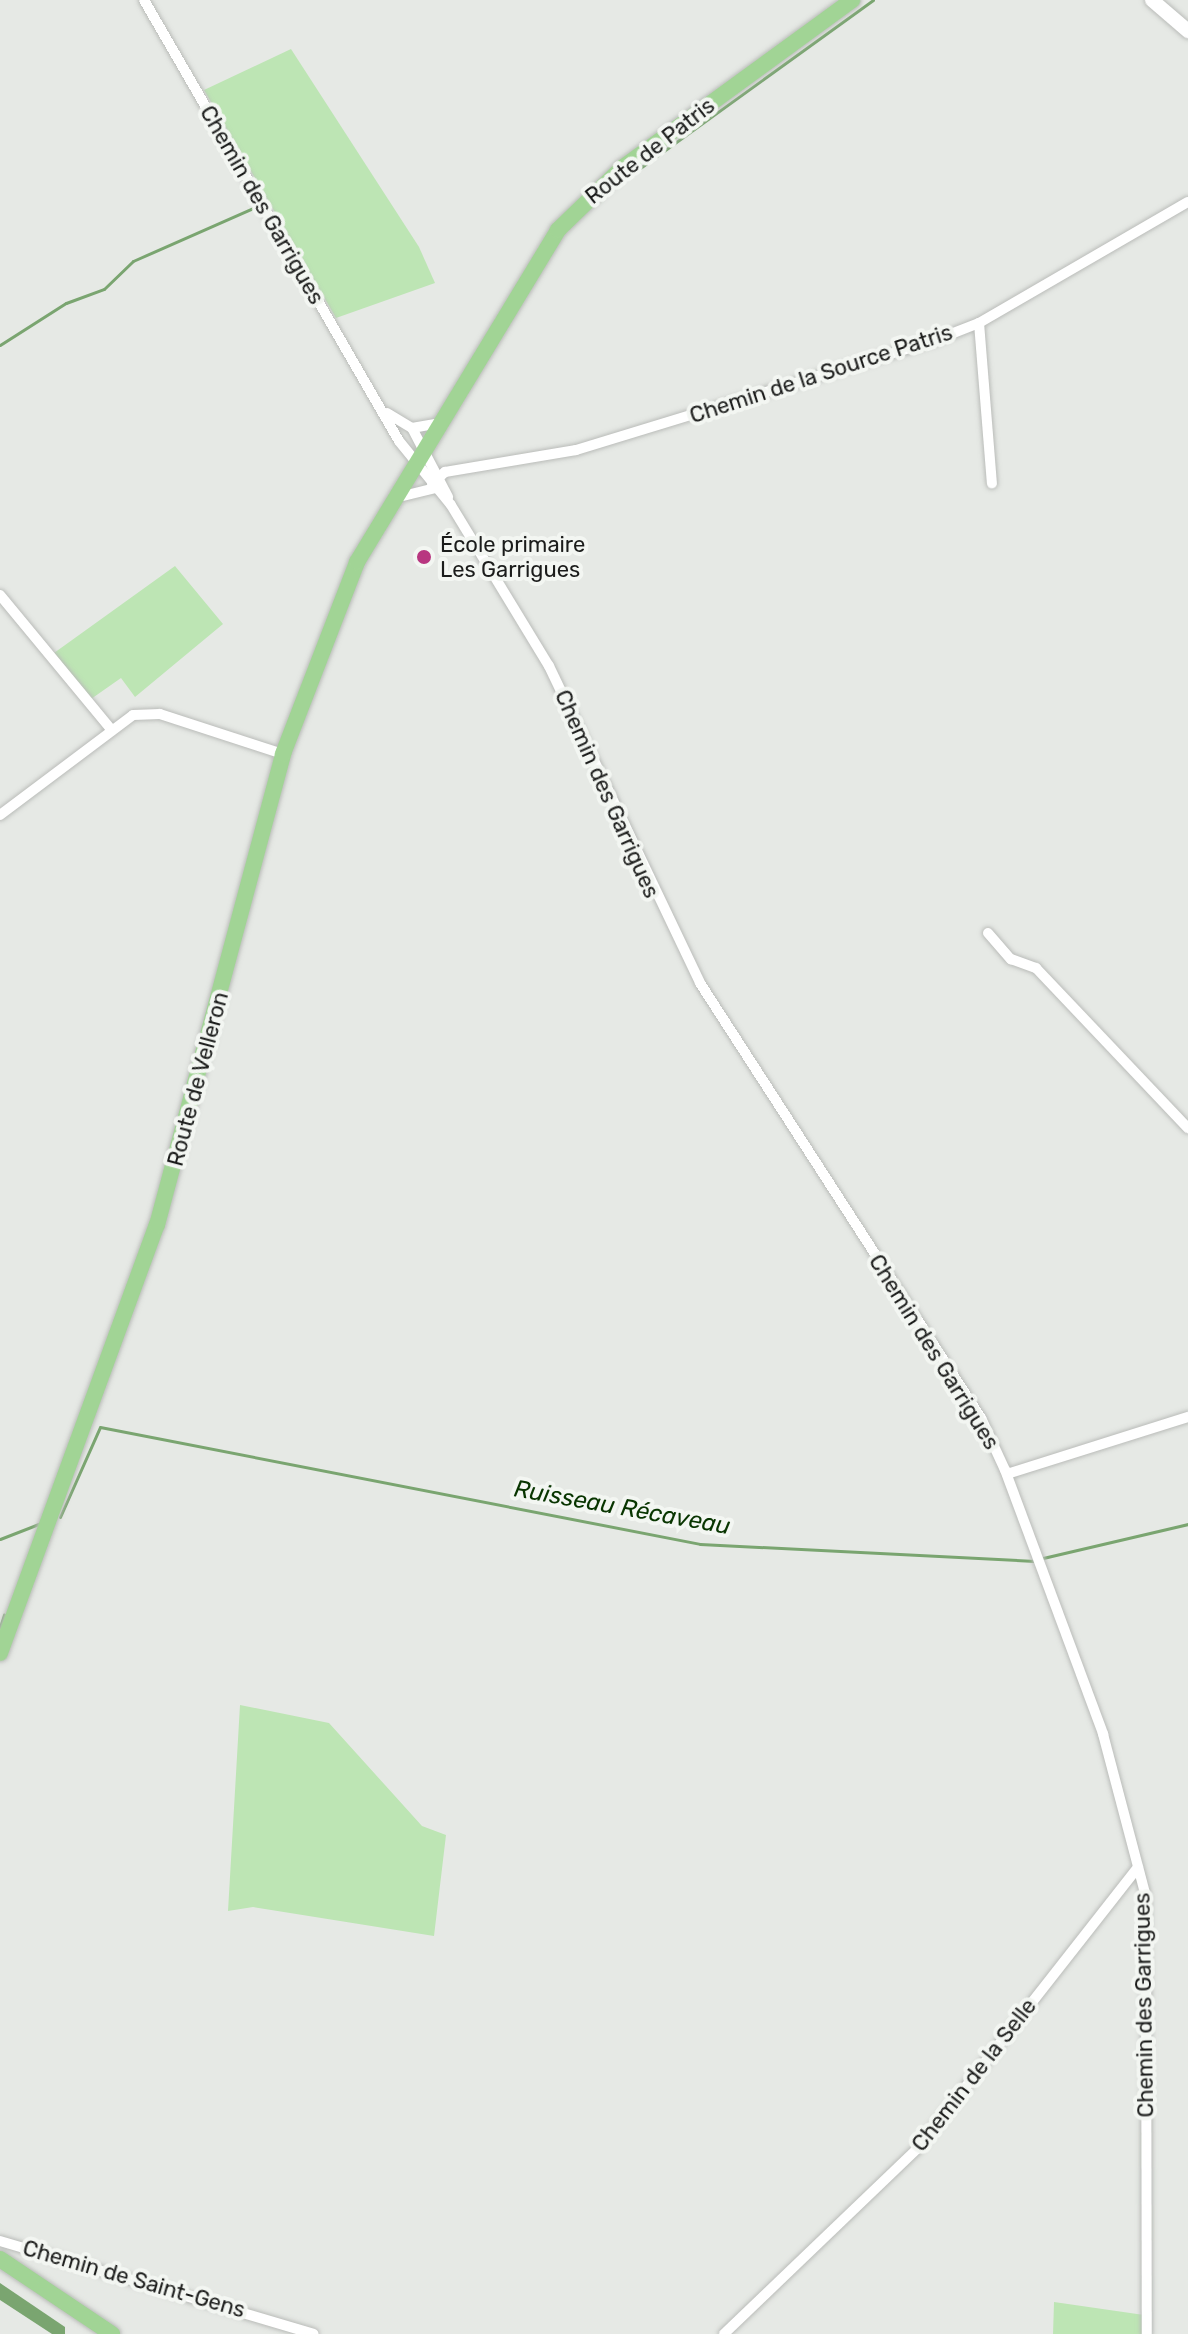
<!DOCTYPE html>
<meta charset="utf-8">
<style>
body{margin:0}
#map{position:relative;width:1188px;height:2334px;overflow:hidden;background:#e6e9e5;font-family:Rubik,sans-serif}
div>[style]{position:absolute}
.green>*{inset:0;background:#bde5b4}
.water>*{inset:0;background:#7aa570}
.stream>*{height:3px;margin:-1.5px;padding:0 1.5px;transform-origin:1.5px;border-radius:1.5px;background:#7aa570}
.roads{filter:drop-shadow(0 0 2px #babcb9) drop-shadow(0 0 2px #babcb9)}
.street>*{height:10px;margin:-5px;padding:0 5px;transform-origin:5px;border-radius:5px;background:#fff}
.secondary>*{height:14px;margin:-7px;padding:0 7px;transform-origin:7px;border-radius:7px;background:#fff}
.primary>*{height:16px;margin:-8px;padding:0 8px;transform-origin:8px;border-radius:8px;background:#a1d495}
.dots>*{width:22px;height:22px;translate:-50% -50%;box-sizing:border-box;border:4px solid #f3f6f2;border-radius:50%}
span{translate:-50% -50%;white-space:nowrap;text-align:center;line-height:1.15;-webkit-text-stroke:8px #f3f6f2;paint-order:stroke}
.street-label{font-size:22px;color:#1b1c1b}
.poi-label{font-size:22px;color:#1b1c1b}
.left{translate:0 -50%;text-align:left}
.water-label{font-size:24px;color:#083500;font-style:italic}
</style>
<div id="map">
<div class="green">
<i style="clip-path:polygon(291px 49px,419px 247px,435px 283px,336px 318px,204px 90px)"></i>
<i style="clip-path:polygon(175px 566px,223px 624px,135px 697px,121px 678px,91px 699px,54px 653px)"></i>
<i style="clip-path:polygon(240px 1705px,329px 1723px,422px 1826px,446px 1835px,434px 1936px,253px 1907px,228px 1911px)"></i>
<i style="clip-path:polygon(1054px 2302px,1144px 2315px,1143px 2334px,1053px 2334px)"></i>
</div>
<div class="water">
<i style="clip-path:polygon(0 2283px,65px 2327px,65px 2334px,52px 2334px,0 2300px)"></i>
</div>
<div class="stream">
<i style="left:611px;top:189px;width:323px;rotate:-35.8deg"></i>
<i style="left:0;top:345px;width:78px;rotate:-32.5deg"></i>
<i style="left:66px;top:303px;width:40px;rotate:-20.2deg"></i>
<i style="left:104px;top:289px;width:40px;rotate:-44deg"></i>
<i style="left:133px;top:261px;width:131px;rotate:-23.8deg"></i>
<i style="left:60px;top:1517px;width:98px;rotate:-66deg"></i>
<i style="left:100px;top:1427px;width:611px;rotate:11.03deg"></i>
<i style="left:700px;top:1544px;width:335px;rotate:2.9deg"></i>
<i style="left:0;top:1539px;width:44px;rotate:-21.3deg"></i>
<i style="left:1043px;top:1558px;width:149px;rotate:-13.2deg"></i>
<i style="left:0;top:1627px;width:13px;rotate:-72deg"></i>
</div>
<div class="roads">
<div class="street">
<i style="left:144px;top:0;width:509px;rotate:59.96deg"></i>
<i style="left:399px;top:441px;width:82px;rotate:50.9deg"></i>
<i style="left:451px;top:505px;width:188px;rotate:58.7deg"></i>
<i style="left:549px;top:666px;width:351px;rotate:64.5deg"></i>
<i style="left:700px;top:983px;width:518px;rotate:57.14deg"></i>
<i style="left:981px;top:1418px;width:57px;rotate:65.2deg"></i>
<i style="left:1005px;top:1470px;width:282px;rotate:69.6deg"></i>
<i style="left:1103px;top:1734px;width:169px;rotate:75.2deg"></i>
<i style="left:1146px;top:1897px;width:437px;rotate:89.9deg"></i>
<i style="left:979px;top:323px;width:161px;rotate:85.4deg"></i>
<i style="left:387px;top:413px;width:29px;rotate:31deg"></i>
<i style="left:412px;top:428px;width:28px;rotate:-10deg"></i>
<i style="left:412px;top:428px;width:78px;rotate:62.4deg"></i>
<i style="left:432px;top:484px;width:18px;rotate:-43deg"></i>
<i style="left:445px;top:472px;width:133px;rotate:-9.5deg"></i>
<i style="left:576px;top:450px;width:373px;rotate:-17deg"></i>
<i style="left:933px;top:341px;width:49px;rotate:-21.4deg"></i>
<i style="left:979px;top:323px;width:241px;rotate:-30.1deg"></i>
<i style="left:399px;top:497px;width:37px;rotate:-14deg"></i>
<i style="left:0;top:595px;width:174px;rotate:50.4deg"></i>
<i style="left:0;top:815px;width:166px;rotate:-36.9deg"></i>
<i style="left:133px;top:715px;width:27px;rotate:-2deg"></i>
<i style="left:160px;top:714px;width:129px;rotate:18deg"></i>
<i style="left:988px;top:933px;width:35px;rotate:49deg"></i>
<i style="left:1011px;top:959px;width:27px;rotate:20deg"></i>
<i style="left:1036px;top:968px;width:221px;rotate:46.5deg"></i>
<i style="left:1007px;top:1474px;width:190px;rotate:-17.5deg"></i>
<i style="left:0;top:2241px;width:327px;rotate:16.5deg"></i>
<i style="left:724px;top:2334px;width:267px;rotate:-43.8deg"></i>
<i style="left:917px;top:2149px;width:358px;rotate:-51.9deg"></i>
</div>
<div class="secondary">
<i style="left:1152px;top:0;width:48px;rotate:40.7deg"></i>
</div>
<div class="primary">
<i style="left:0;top:1653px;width:456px;rotate:-69.9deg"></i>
<i style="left:157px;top:1225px;width:488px;rotate:-75deg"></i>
<i style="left:283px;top:754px;width:206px;rotate:-68.9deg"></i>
<i style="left:357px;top:562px;width:388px;rotate:-58.8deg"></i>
<i style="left:558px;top:230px;width:89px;rotate:-44.1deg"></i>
<i style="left:622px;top:168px;width:285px;rotate:-36.1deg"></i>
<i style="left:0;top:2259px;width:135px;rotate:33.8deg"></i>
</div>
</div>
<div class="dots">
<i style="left:424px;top:557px;background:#b83680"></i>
</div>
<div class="street-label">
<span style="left:650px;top:151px;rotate:-38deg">Route de Patris</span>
<span style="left:262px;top:205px;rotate:60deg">Chemin des Garrigues</span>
<span style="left:821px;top:374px;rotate:-18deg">Chemin de la Source Patris</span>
<span style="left:607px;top:794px;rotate:66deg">Chemin des Garrigues</span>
<span style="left:198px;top:1079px;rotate:-75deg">Route de Velleron</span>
<span style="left:934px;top:1352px;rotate:58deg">Chemin des Garrigues</span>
<span style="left:1144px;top:2005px;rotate:-91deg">Chemin des Garrigues</span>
<span style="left:974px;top:2075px;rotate:-52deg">Chemin de la Selle</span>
<span style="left:134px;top:2279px;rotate:16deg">Chemin de Saint-Gens</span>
</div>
<div class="poi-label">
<span class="left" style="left:440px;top:557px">École primaire<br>Les Garrigues</span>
</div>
<div class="water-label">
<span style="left:622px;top:1508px;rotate:10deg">Ruisseau Récaveau</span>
</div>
</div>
